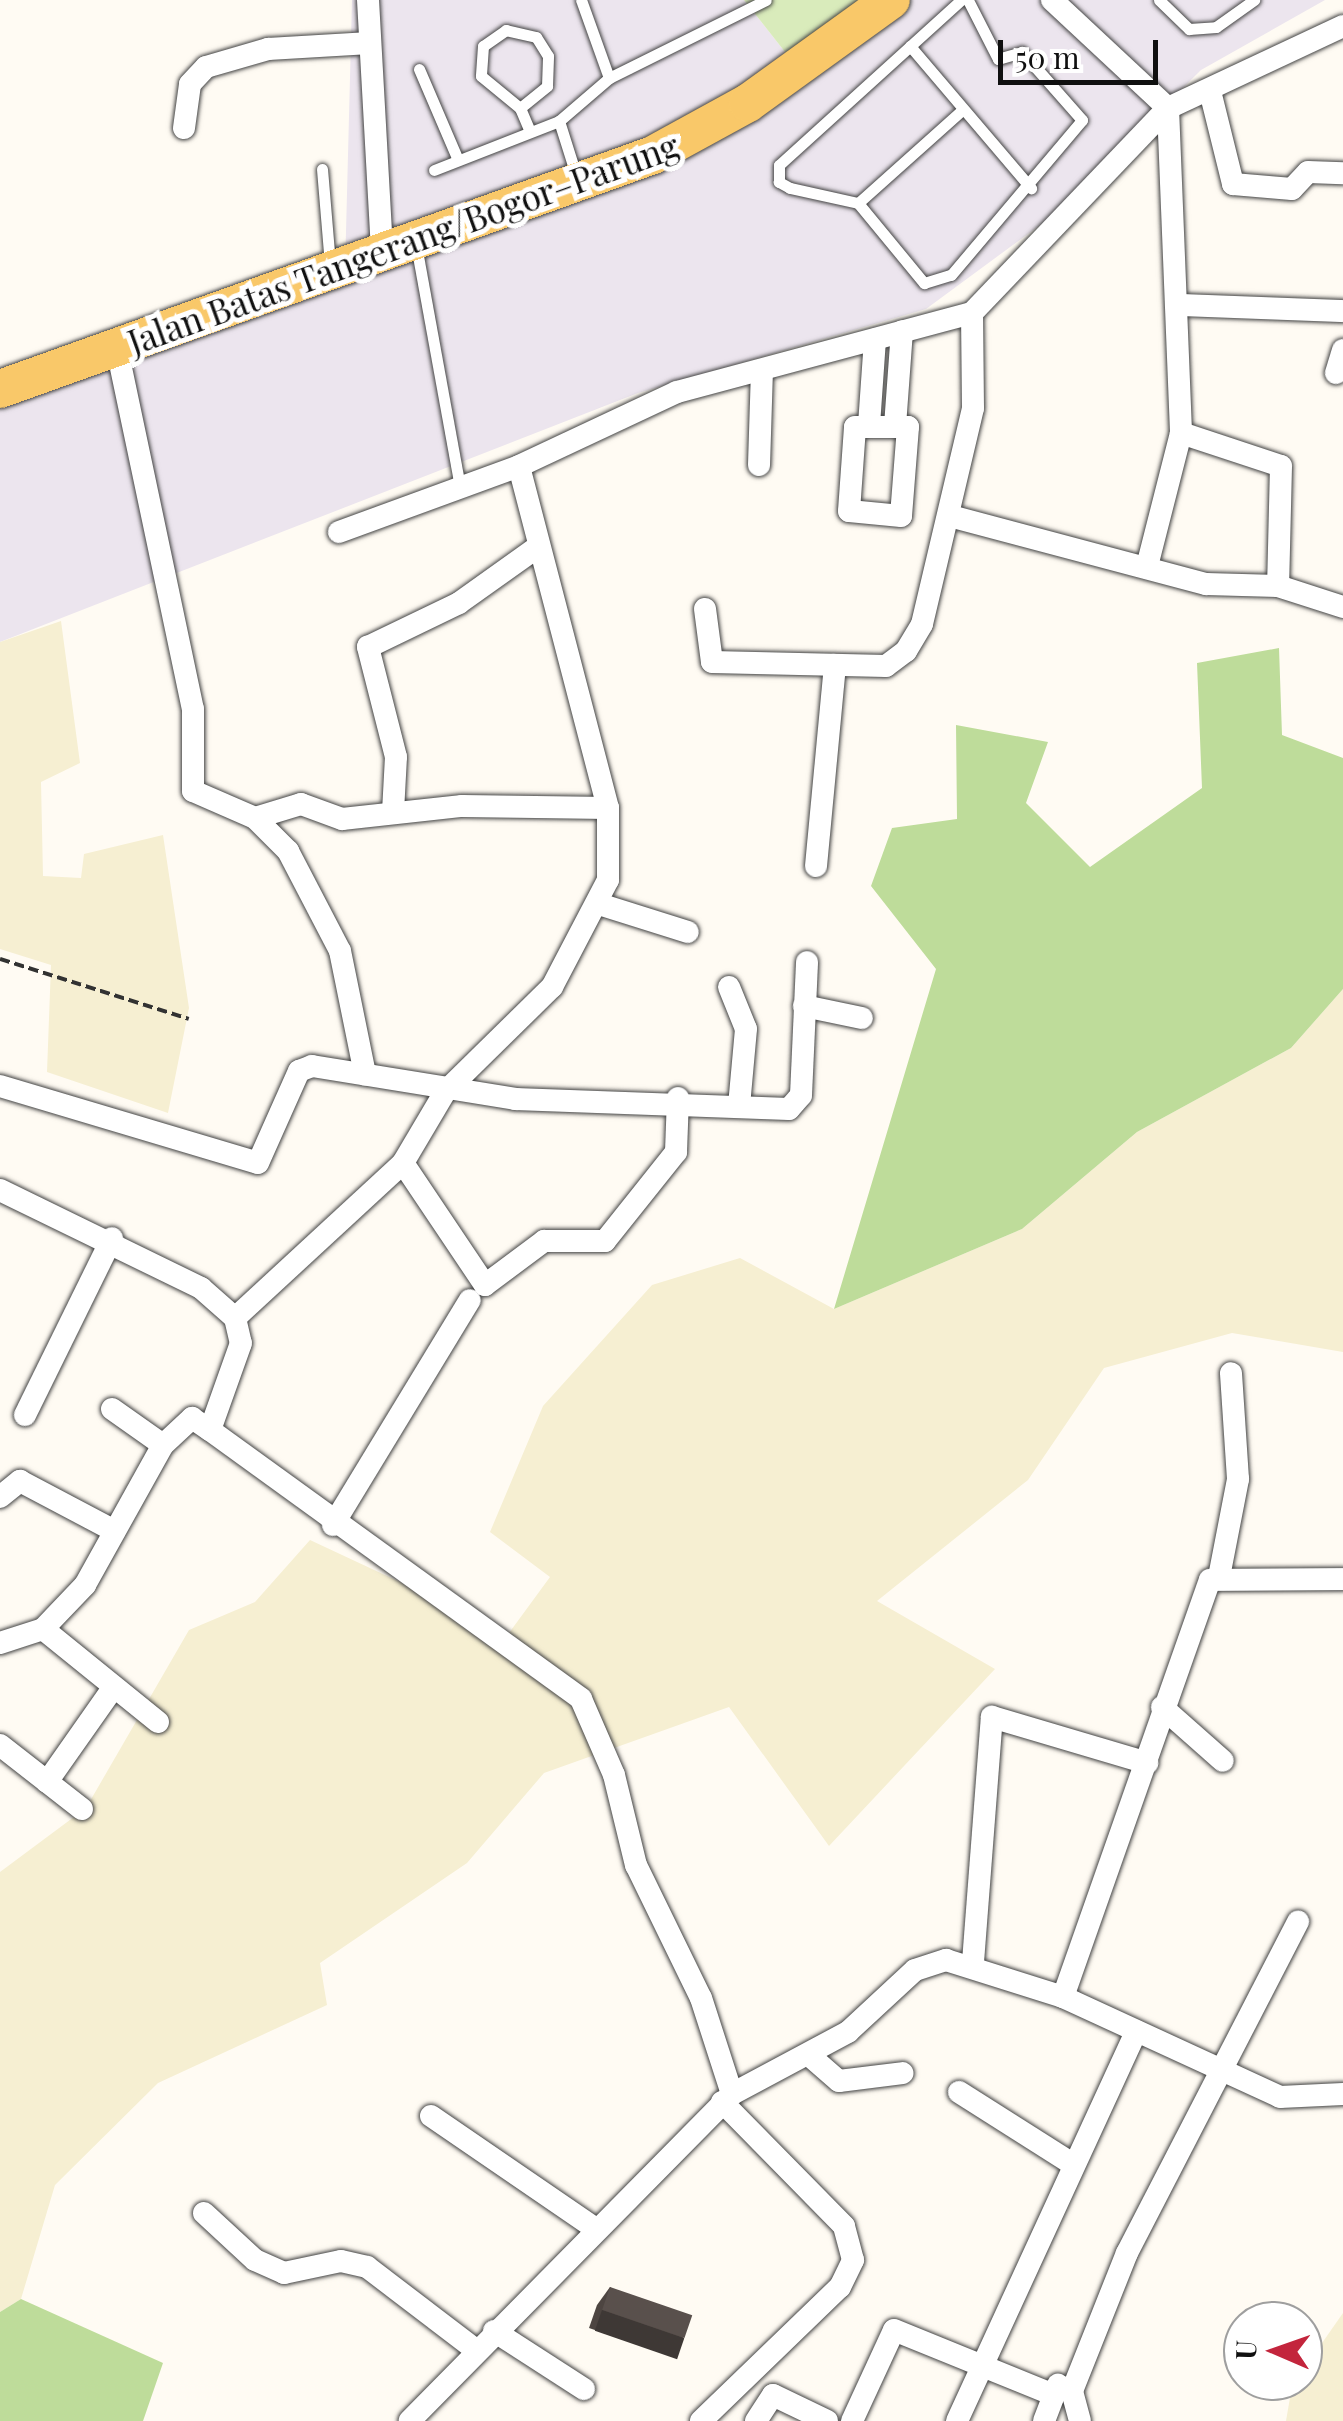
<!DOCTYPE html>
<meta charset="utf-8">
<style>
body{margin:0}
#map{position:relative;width:1343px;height:2421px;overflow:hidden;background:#fffbf3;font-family:"Playfair Display",serif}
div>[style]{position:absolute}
.industrial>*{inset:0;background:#ece5ee}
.farmland>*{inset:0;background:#f6efd2}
.green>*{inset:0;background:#d9ebbb}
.forest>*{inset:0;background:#bedc9a}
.path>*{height:4px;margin-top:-2px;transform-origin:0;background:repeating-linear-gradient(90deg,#323232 0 10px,transparent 0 15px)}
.roads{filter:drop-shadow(0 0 2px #434343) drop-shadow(0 0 2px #434343)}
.lane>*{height:11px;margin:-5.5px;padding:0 5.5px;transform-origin:5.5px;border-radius:5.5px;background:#fff}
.street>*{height:22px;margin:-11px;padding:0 11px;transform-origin:11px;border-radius:11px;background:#fff}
.primary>*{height:38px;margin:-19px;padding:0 19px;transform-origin:19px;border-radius:19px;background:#f9c869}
.wall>*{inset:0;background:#4d4541}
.shaded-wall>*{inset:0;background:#3e3835;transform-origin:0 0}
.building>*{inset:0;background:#59504c;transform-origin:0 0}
span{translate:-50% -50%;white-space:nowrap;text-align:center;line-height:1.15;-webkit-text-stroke:10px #fff;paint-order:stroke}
.street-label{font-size:35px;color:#101010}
.north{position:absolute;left:1223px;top:2301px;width:100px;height:100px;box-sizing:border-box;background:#fff;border:2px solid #9f9f9f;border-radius:50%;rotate:272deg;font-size:28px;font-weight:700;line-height:40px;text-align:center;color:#101010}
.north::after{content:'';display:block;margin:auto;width:35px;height:45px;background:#c3253c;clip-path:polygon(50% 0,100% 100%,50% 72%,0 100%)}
.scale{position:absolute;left:998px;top:40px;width:160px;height:45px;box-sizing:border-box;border:5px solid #101010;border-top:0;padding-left:12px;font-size:30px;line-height:35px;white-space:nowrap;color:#101010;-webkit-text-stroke:8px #fff;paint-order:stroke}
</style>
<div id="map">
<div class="industrial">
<i style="clip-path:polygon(352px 0,744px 0,800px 71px,897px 0,1325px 0,1201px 70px,1059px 211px,926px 309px,638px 393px,0 642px,0 397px,345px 271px)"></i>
</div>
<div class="farmland">
<i style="clip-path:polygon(61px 621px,80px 763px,41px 782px,43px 876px,81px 878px,84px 854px,163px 835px,189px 1008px,168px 1113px,47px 1072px,51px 965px,0 949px,0 642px)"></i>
<i style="clip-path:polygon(1343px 989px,1343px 1352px,1232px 1333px,1104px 1368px,1028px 1480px,877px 1601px,995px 1669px,829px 1846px,729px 1707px,544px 1773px,467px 1863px,320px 1963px,327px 2005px,158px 2083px,55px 2185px,21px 2299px,0 2312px,0 1872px,86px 1808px,189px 1630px,255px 1602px,310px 1540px,509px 1633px,550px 1577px,490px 1532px,543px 1406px,652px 1285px,740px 1258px,834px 1309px,1022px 1229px,1137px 1132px,1291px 1048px)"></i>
<i style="clip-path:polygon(1343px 2313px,1343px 2421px,1286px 2421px,1292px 2386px)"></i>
</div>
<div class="green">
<i style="clip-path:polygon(744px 0,897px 0,800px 71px)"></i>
</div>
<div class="forest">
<i style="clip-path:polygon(1279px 648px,1282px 735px,1343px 758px,1343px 989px,1291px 1048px,1137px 1132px,1022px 1229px,834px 1309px,936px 969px,871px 886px,892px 828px,957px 819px,956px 725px,1048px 742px,1026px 803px,1090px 867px,1202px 788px,1197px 663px)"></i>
<i style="clip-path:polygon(21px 2299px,163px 2363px,143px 2421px,0 2421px,0 2312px)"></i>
</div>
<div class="path">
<i style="left:0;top:959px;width:198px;rotate:17.6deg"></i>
</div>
<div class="roads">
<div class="lane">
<i style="left:1159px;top:0;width:42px;rotate:44deg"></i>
<i style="left:1189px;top:29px;width:27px;rotate:-4deg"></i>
<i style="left:1216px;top:27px;width:47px;rotate:-35.4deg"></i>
<i style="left:910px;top:46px;width:187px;rotate:49.6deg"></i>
<i style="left:419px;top:69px;width:99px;rotate:66.8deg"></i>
<i style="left:609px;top:78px;width:175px;rotate:-26.4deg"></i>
<i style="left:520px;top:108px;width:35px;rotate:-39deg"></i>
<i style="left:547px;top:86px;width:30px;rotate:-88deg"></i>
<i style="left:548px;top:56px;width:22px;rotate:-122deg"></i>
<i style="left:536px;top:37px;width:31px;rotate:-167deg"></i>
<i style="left:506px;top:30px;width:28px;rotate:145deg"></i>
<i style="left:483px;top:46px;width:30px;rotate:94deg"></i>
<i style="left:481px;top:76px;width:50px;rotate:39.4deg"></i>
<i style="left:520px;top:108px;width:25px;rotate:67deg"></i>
<i style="left:961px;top:111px;width:138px;rotate:138.2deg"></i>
<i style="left:858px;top:203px;width:104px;rotate:50.5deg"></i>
<i style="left:924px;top:283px;width:28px;rotate:-17deg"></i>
<i style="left:951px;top:275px;width:203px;rotate:-49.8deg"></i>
<i style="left:1082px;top:120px;width:91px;rotate:-131.4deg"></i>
<i style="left:1022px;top:52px;width:25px;rotate:164deg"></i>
<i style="left:998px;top:59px;width:66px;rotate:-117deg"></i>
<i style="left:322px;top:169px;width:95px;rotate:85.2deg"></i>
<i style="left:434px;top:170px;width:134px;rotate:-21.4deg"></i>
<i style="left:577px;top:178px;width:60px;rotate:-107.5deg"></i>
<i style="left:559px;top:121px;width:66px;rotate:-40.7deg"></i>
<i style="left:609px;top:78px;width:83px;rotate:-109.7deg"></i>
<i style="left:858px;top:203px;width:70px;rotate:-167.6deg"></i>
<i style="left:790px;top:188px;width:13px;rotate:-151deg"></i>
<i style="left:779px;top:182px;width:17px;rotate:-90deg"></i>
<i style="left:779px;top:165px;width:246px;rotate:-42.2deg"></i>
<i style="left:416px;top:245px;width:246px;rotate:79.7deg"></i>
</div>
<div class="street">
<i style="left:368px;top:0;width:253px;rotate:86.8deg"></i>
<i style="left:1052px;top:0;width:158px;rotate:43deg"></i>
<i style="left:1168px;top:108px;width:325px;rotate:87.7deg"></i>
<i style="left:1181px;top:433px;width:133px;rotate:104.3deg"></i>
<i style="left:1210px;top:91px;width:96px;rotate:76.1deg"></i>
<i style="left:1233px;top:184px;width:59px;rotate:4.8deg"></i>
<i style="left:1292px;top:189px;width:23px;rotate:-47deg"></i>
<i style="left:1308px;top:172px;width:35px;rotate:2deg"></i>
<i style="left:184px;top:128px;width:44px;rotate:-82.2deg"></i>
<i style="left:190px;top:84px;width:23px;rotate:-47deg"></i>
<i style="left:206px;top:67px;width:65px;rotate:-16.2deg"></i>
<i style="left:268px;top:49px;width:102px;rotate:-3.4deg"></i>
<i style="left:1179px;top:305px;width:164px;rotate:2.1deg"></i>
<i style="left:117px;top:349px;width:368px;rotate:78.1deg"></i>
<i style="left:193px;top:709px;width:82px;rotate:90deg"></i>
<i style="left:193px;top:791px;width:68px;rotate:23.5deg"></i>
<i style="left:255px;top:818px;width:47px;rotate:45deg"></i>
<i style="left:288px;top:851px;width:113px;rotate:62.5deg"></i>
<i style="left:340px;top:951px;width:126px;rotate:78.5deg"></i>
<i style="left:1336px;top:373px;width:24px;rotate:-73deg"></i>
<i style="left:869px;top:425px;width:86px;rotate:-86deg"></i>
<i style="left:895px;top:426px;width:95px;rotate:-85.8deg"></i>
<i style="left:855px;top:427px;width:53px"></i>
<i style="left:908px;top:427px;width:89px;rotate:94.5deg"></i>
<i style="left:901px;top:516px;width:52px;rotate:-174.5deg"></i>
<i style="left:849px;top:511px;width:84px;rotate:-85.9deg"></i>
<i style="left:1181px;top:433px;width:105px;rotate:18.3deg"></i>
<i style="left:1281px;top:466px;width:120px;rotate:91.4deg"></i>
<i style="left:1278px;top:586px;width:68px;rotate:17.9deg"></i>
<i style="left:759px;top:465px;width:94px;rotate:-88.2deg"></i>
<i style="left:950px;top:516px;width:265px;rotate:14.9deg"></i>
<i style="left:1206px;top:584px;width:72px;rotate:1.6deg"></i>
<i style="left:339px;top:532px;width:192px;rotate:-20.1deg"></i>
<i style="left:519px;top:466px;width:174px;rotate:-25.1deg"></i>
<i style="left:677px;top:392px;width:305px;rotate:-15deg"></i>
<i style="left:972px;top:313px;width:284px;rotate:-46.3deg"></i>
<i style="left:1168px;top:108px;width:193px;rotate:-25.1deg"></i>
<i style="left:705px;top:609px;width:53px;rotate:82.5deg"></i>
<i style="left:712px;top:662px;width:174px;rotate:1.3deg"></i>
<i style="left:886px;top:666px;width:25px;rotate:-37deg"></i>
<i style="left:906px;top:651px;width:31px;rotate:-59deg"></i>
<i style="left:922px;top:624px;width:222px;rotate:-76.7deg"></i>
<i style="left:973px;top:408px;width:95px;rotate:-90.6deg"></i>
<i style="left:393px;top:812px;width:55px;rotate:-86.9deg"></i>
<i style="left:396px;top:757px;width:114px;rotate:-104.3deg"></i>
<i style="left:368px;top:647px;width:101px;rotate:-25.8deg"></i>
<i style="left:459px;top:603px;width:98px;rotate:-35.5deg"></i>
<i style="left:255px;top:818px;width:48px;rotate:-16.9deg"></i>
<i style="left:301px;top:804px;width:44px;rotate:20.1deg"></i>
<i style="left:342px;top:819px;width:121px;rotate:-6.2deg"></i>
<i style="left:462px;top:806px;width:146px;rotate:0.8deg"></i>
<i style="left:816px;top:866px;width:202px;rotate:-84.6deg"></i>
<i style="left:599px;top:904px;width:93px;rotate:17.5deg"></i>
<i style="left:729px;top:987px;width:45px;rotate:68deg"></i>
<i style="left:746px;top:1029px;width:77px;rotate:95.2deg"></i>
<i style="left:804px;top:1006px;width:59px;rotate:11.7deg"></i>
<i style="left:0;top:1086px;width:269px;rotate:16.6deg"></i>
<i style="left:258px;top:1163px;width:101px;rotate:-66deg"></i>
<i style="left:299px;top:1071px;width:14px;rotate:-21deg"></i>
<i style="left:312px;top:1066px;width:206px;rotate:9.2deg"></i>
<i style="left:515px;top:1099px;width:274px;rotate:2.1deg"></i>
<i style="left:789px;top:1109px;width:18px;rotate:-49deg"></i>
<i style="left:801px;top:1095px;width:133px;rotate:-87.4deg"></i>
<i style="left:403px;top:1163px;width:147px;rotate:56.1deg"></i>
<i style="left:485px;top:1285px;width:74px;rotate:-36.7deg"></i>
<i style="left:544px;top:1241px;width:61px"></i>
<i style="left:605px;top:1241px;width:114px;rotate:-51.4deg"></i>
<i style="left:676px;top:1152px;width:54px;rotate:-87.9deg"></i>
<i style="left:0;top:1190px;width:224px;rotate:26deg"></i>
<i style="left:201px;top:1288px;width:45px;rotate:41.4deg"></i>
<i style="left:235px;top:1318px;width:26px;rotate:77deg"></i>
<i style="left:241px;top:1343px;width:92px;rotate:109.6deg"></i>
<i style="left:210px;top:1430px;width:458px;rotate:35.9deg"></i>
<i style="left:581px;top:1699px;width:83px;rotate:66.5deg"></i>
<i style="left:614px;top:1775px;width:93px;rotate:76.3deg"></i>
<i style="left:636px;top:1865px;width:148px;rotate:64deg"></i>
<i style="left:701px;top:1998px;width:101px;rotate:72.1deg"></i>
<i style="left:732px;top:2094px;width:459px;rotate:134.6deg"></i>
<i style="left:235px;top:1318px;width:229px;rotate:-42.7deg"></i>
<i style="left:403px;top:1163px;width:82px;rotate:-59.4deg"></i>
<i style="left:445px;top:1092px;width:150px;rotate:-44.5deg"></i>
<i style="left:552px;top:987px;width:121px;rotate:-62.4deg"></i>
<i style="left:608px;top:880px;width:72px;rotate:-90deg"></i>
<i style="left:608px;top:808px;width:353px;rotate:-104.6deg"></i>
<i style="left:112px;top:1409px;width:62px;rotate:35.2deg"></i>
<i style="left:25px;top:1415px;width:197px;rotate:-63.8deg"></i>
<i style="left:0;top:1497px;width:26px;rotate:-39deg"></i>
<i style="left:20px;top:1481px;width:107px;rotate:27.8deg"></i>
<i style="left:333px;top:1525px;width:263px;rotate:-58.7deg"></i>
<i style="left:1219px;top:1577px;width:100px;rotate:-79deg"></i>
<i style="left:1238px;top:1479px;width:106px;rotate:-93.8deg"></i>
<i style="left:0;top:1643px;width:45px;rotate:-18deg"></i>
<i style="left:1162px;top:1707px;width:81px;rotate:41.5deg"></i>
<i style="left:158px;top:1722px;width:148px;rotate:-141deg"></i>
<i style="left:43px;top:1629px;width:61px;rotate:-46.3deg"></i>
<i style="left:85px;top:1585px;width:160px;rotate:-60.9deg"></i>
<i style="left:163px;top:1445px;width:40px;rotate:-43deg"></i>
<i style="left:192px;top:1418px;width:22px;rotate:34deg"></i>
<i style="left:0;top:1745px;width:104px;rotate:38deg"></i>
<i style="left:47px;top:1782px;width:115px;rotate:-54.9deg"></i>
<i style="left:973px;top:1962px;width:246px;rotate:-85.6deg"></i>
<i style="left:992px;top:1717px;width:162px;rotate:16.5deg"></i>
<i style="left:1063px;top:1997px;width:442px;rotate:-70.6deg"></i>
<i style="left:1210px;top:1580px;width:133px;rotate:-0.4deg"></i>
<i style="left:810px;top:2056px;width:38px;rotate:41deg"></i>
<i style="left:839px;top:2081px;width:64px;rotate:-7.1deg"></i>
<i style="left:959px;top:2092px;width:133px;rotate:32.4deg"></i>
<i style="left:732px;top:2094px;width:132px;rotate:-28.1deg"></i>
<i style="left:848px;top:2032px;width:91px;rotate:-42.8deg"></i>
<i style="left:915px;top:1970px;width:33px;rotate:-18deg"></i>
<i style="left:946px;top:1960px;width:123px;rotate:17.5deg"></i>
<i style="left:1063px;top:1997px;width:239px;rotate:24.7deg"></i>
<i style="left:1280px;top:2097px;width:63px;rotate:-2.7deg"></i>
<i style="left:431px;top:2116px;width:196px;rotate:34.4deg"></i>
<i style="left:204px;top:2213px;width:69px;rotate:42.7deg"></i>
<i style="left:255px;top:2260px;width:32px;rotate:24deg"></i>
<i style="left:284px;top:2273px;width:58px;rotate:-11.9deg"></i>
<i style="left:341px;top:2261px;width:27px;rotate:13deg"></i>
<i style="left:367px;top:2267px;width:137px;rotate:37.3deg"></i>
<i style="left:494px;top:2331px;width:107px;rotate:32.8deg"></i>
<i style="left:701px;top:2421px;width:193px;rotate:-44deg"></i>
<i style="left:840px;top:2287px;width:30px;rotate:-64deg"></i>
<i style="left:853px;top:2260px;width:35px;rotate:-105deg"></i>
<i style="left:844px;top:2226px;width:174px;rotate:-134.5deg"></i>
<i style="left:756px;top:2421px;width:31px;rotate:-57deg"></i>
<i style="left:773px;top:2395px;width:60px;rotate:25.7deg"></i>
<i style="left:852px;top:2421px;width:100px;rotate:-65.2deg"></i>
<i style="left:894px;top:2330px;width:173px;rotate:22.1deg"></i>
<i style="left:957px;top:2421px;width:429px;rotate:-65.3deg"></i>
<i style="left:1044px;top:2421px;width:39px;rotate:-69deg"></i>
<i style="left:1080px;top:2421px;width:31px;rotate:-105deg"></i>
<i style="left:1072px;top:2391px;width:149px;rotate:-68.3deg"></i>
<i style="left:1127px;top:2253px;width:373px;rotate:-62.7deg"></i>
</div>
<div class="primary">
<i style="left:0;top:389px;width:694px;rotate:-19.71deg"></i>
<i style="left:653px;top:155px;width:108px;rotate:-28.7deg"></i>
<i style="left:748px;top:103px;width:176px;rotate:-35.8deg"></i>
</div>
</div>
<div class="wall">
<i style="clip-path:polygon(610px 2287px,684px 2338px,671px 2356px,589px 2328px,597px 2305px)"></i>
</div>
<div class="shaded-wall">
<i style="left:602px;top:2310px;width:87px;height:22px;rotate:19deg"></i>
</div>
<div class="building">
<i style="left:610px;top:2287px;width:87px;height:24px;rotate:19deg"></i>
</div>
<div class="street-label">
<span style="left:403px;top:243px;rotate:-20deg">Jalan Batas Tangerang/Bogor–Parung</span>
</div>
<div class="north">U</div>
<div class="scale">50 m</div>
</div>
